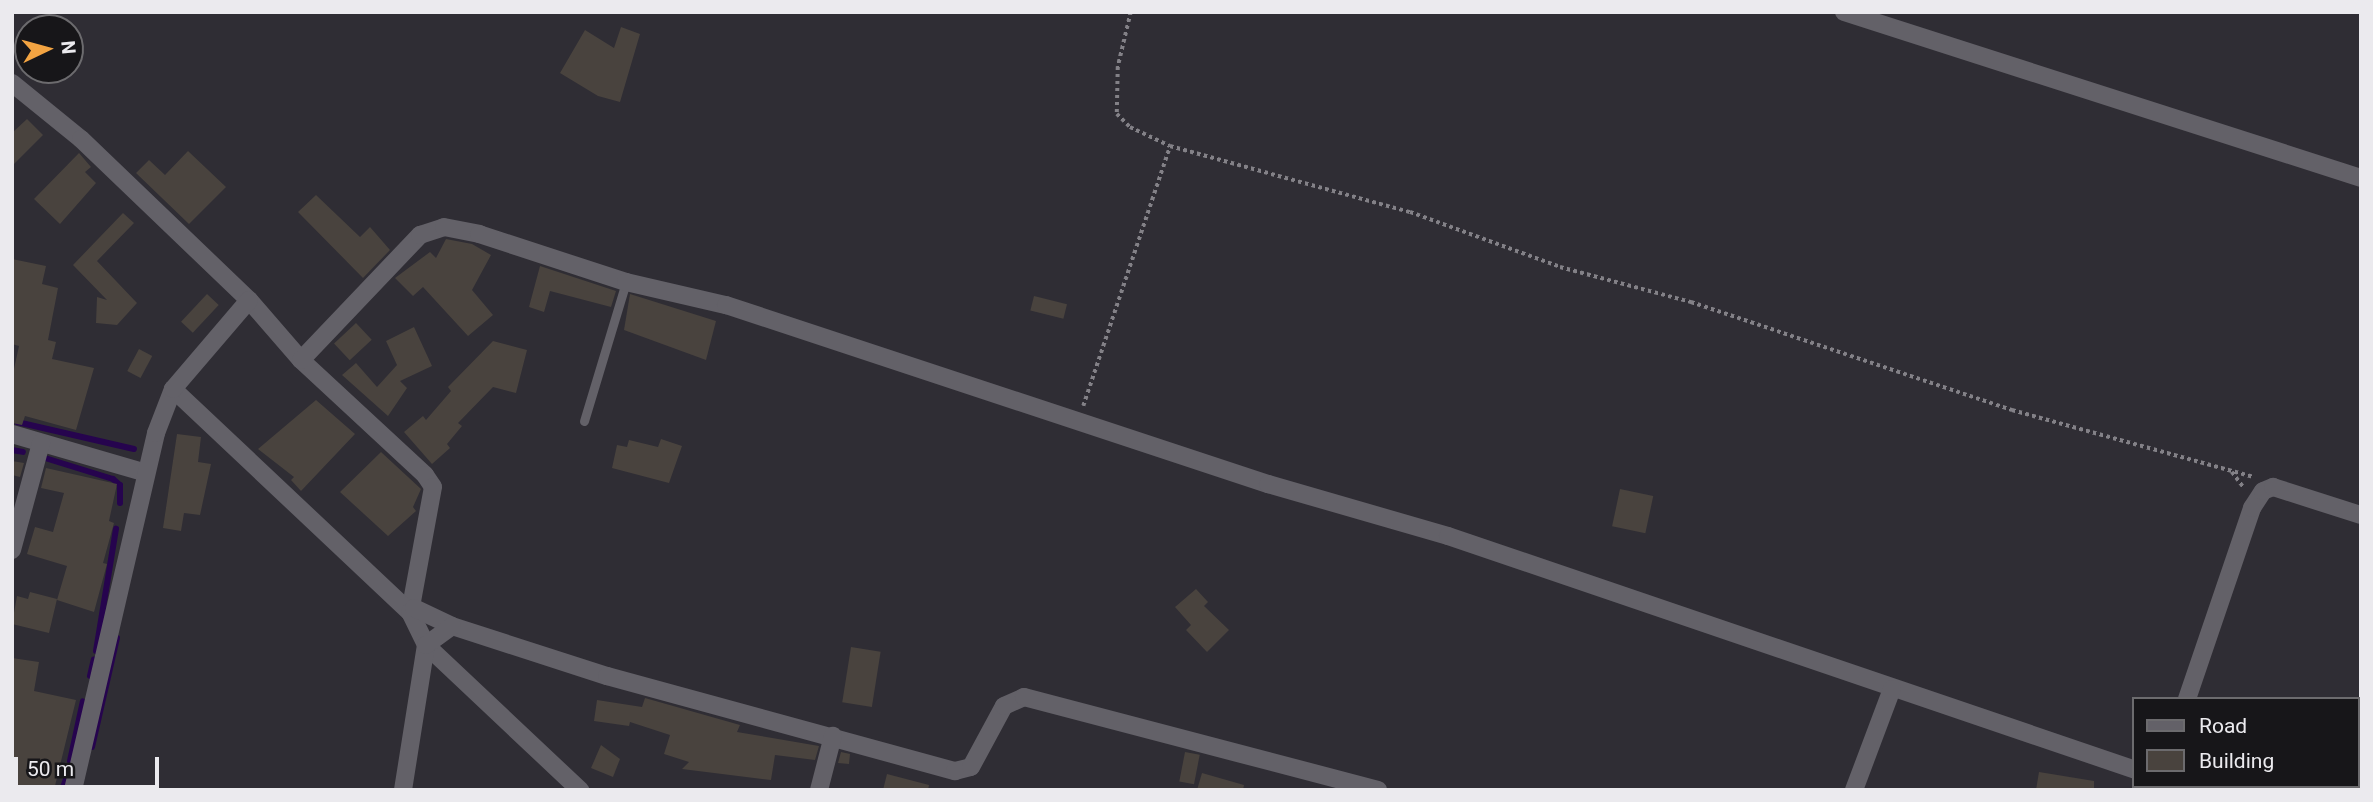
<!DOCTYPE html>
<style>
body{margin:0}
#map{position:relative;width:2373px;height:802px;overflow:hidden;background:#2f2d34;font-family:Roboto,sans-serif}
div>[style]{position:absolute}
.stream>*{height:6px;margin:-3px;padding:0 3px;transform-origin:3px;border-radius:3px;background:#26044e}
.building>*{inset:0;background:#49433e;transform-origin:0 0}
.path>*{height:3.5px;margin-top:-1.75px;transform-origin:0;background:repeating-linear-gradient(90deg,#838187 0 3.5px,transparent 0 7px)}
.service>*{height:9px;margin:-4.5px;padding:0 4.5px;transform-origin:4.5px;border-radius:4.5px;background:#636168}
.minor>*{height:18px;margin:-9px;padding:0 9px;transform-origin:9px;border-radius:9px;background:#636168}
span{translate:-50% -50%;white-space:nowrap;text-align:center;line-height:1.15;-webkit-text-stroke:6px #171619;paint-order:stroke}
.frame{position:absolute;inset:0;border:14px solid #ebeaee;pointer-events:none}
.legend{position:absolute;left:2132px;top:697px;width:228px;height:91px;box-sizing:border-box;background:#171619;border:2px solid #6c6b6e;margin:0;padding:9px 12px;list-style:none;font-size:21px;color:#ebeaee}
.legend li{display:flex;align-items:center;gap:14px;height:35px}
.legend b{width:35px;border:2px solid #6c6b6e}
.north{position:absolute;left:14px;top:14px;width:70px;height:70px;box-sizing:border-box;background:#171619;border:2px solid #6c6b6e;border-radius:50%;rotate:85deg;font-size:19px;font-weight:700;line-height:28px;text-align:center;color:#ebeaee}
.north::after{content:'';display:block;margin:auto;width:24px;height:32px;background:#f3a442;clip-path:polygon(50% 0,100% 100%,50% 72%,0 100%)}
.scale{position:absolute;left:14px;top:757px;width:145px;height:32px;box-sizing:border-box;border:4px solid #ebeaee;border-top:0;padding-left:9px;font-size:21px;line-height:24px;white-space:nowrap;color:#ebeaee;-webkit-text-stroke:5px #171619;paint-order:stroke}
</style>
<div id="map">
<div class="stream">
<i style="left:17px;top:422px;width:120px;rotate:13deg"></i>
<i style="left:12px;top:450px;width:11px;rotate:10deg"></i>
<i style="left:45px;top:458px;width:71px;rotate:17.2deg"></i>
<i style="left:113px;top:479px;width:9px;rotate:41deg"></i>
<i style="left:120px;top:485px;width:18px;rotate:90deg"></i>
<i style="left:96px;top:651px;width:124px;rotate:-80.7deg"></i>
<i style="left:90px;top:676px;width:17px;rotate:-77deg"></i>
<i style="left:92px;top:747px;width:112px;rotate:-77.1deg"></i>
<i style="left:70px;top:761px;width:61px;rotate:-77.8deg"></i>
<i style="left:62px;top:790px;width:15px;rotate:-70deg"></i>
</div>
<div class="building">
<i style="clip-path:polygon(621px 27px,640px 34px,620px 102px,598px 96px,560px 73px,585px 30px,614px 48px)"></i>
<i style="clip-path:polygon(27px 119px,43px 135px,12px 166px,12px 133px)"></i>
<i style="clip-path:polygon(188px 151px,226px 187px,189px 224px,136px 173px,149px 160px,165px 175px)"></i>
<i style="clip-path:polygon(79px 153px,91px 167px,85px 172px,96px 183px,60px 224px,34px 199px)"></i>
<i style="clip-path:polygon(316px 195px,360px 237px,370px 227px,390px 250px,363px 278px,298px 212px)"></i>
<i style="clip-path:polygon(123px 213px,134px 223px,97px 261px,137px 303px,117px 325px,96px 323px,97px 297px,107px 300px,73px 265px)"></i>
<i style="clip-path:polygon(446px 239px,472px 244px,491px 255px,472px 290px,493px 315px,468px 336px,423px 287px,413px 296px,395px 278px,430px 252px,436px 258px)"></i>
<i style="clip-path:polygon(12px 259px,46px 266px,42px 284px,58px 288px,48px 340px,56px 342px,52px 359px,94px 368px,76px 430px,25px 416px,22px 425px,12px 423px,12px 378px,19px 346px,12px 344px)"></i>
<i style="clip-path:polygon(540px 266px,616px 291px,611px 307px,550px 291px,544px 312px,529px 307px)"></i>
<i style="left:207px;top:294px;width:16px;height:38px;rotate:43deg"></i>
<i style="clip-path:polygon(630px 294px,716px 321px,706px 360px,624px 330px)"></i>
<i style="left:1034px;top:296px;width:34px;height:15px;rotate:14deg"></i>
<i style="left:356px;top:323px;width:23px;height:30px;rotate:47deg"></i>
<i style="clip-path:polygon(414px 327px,432px 366px,400px 381px,407px 388px,388px 416px,342px 375px,356px 363px,377px 387px,397px 365px,386px 341px)"></i>
<i style="clip-path:polygon(493px 341px,527px 350px,516px 393px,493px 387px,458px 423px,462px 426px,447px 444px,450px 448px,432px 464px,404px 432px,423px 416px,426px 420px,451px 391px,448px 387px)"></i>
<i style="left:139px;top:349px;width:15px;height:25px;rotate:28deg"></i>
<i style="clip-path:polygon(316px 400px,355px 434px,301px 491px,291px 480px,294px 477px,258px 449px)"></i>
<i style="clip-path:polygon(177px 434px,201px 437px,198px 462px,211px 464px,200px 515px,184px 513px,181px 531px,163px 528px)"></i>
<i style="clip-path:polygon(661px 439px,682px 446px,669px 483px,612px 468px,617px 445px,627px 447px,629px 440px,658px 447px)"></i>
<i style="clip-path:polygon(381px 452px,421px 489px,413px 507px,416px 511px,388px 536px,340px 492px)"></i>
<i style="clip-path:polygon(12px 461px,24px 463px,20px 477px,12px 475px)"></i>
<i style="clip-path:polygon(46px 468px,117px 484px,109px 521px,114px 523px,103px 563px,107px 564px,94px 612px,57px 600px,67px 566px,27px 554px,35px 527px,53px 532px,64px 493px,41px 488px)"></i>
<i style="left:1620px;top:489px;width:34px;height:38px;rotate:12deg"></i>
<i style="clip-path:polygon(1196px 589px,1208px 602px,1204px 606px,1229px 630px,1207px 652px,1186px 630px,1191px 625px,1175px 607px)"></i>
<i style="clip-path:polygon(30px 592px,57px 599px,49px 633px,12px 624px,17px 596px,28px 599px)"></i>
<i style="left:851px;top:647px;width:30px;height:56px;rotate:9deg"></i>
<i style="clip-path:polygon(12px 658px,39px 662px,34px 691px,76px 700px,54px 790px,12px 790px)"></i>
<i style="clip-path:polygon(645px 698px,740px 725px,737px 732px,819px 746px,815px 760px,775px 755px,771px 780px,682px 769px,689px 762px,664px 754px,670px 735px,630px 722px,629px 726px,594px 721px,597px 700px,642px 707px)"></i>
<i style="clip-path:polygon(601px 745px,620px 759px,613px 777px,591px 768px)"></i>
<i style="clip-path:polygon(841px 752px,850px 754px,849px 764px,838px 763px)"></i>
<i style="left:1185px;top:752px;width:15px;height:30px;rotate:11deg"></i>
<i style="clip-path:polygon(2039px 772px,2094px 781px,2094px 790px,2036px 790px)"></i>
<i style="clip-path:polygon(1202px 773px,1244px 785px,1243px 790px,1197px 790px)"></i>
<i style="clip-path:polygon(887px 774px,929px 785px,928px 790px,883px 790px)"></i>
</div>
<div class="path">
<i style="left:1131px;top:12px;width:57px;rotate:103.3deg"></i>
<i style="left:1118px;top:67px;width:47px;rotate:91.2deg"></i>
<i style="left:1117px;top:114px;width:18px;rotate:45deg"></i>
<i style="left:1130px;top:127px;width:44px;rotate:25.4deg"></i>
<i style="left:1170px;top:146px;width:249px;rotate:15.4deg"></i>
<i style="left:1410px;top:212px;width:160px;rotate:20.1deg"></i>
<i style="left:1560px;top:267px;width:136px;rotate:15deg"></i>
<i style="left:1691px;top:302px;width:339px;rotate:18.6deg"></i>
<i style="left:2012px;top:410px;width:250px;rotate:15.5deg"></i>
<i style="left:1083px;top:406px;width:274px;rotate:-71.5deg"></i>
<i style="left:2232px;top:472px;width:20px;rotate:53deg"></i>
</div>
<div class="service">
<i style="left:584px;top:421px;width:145px;rotate:-73.2deg"></i>
</div>
<div class="minor">
<i style="left:1844px;top:12px;width:543px;rotate:17.8deg"></i>
<i style="left:12px;top:83px;width:89px;rotate:39.1deg"></i>
<i style="left:81px;top:139px;width:233px;rotate:43.8deg"></i>
<i style="left:249px;top:300px;width:79px;rotate:49.1deg"></i>
<i style="left:301px;top:360px;width:169px;rotate:42.8deg"></i>
<i style="left:425px;top:475px;width:14px;rotate:56deg"></i>
<i style="left:433px;top:487px;width:127px;rotate:100.4deg"></i>
<i style="left:301px;top:360px;width:173px;rotate:-46.4deg"></i>
<i style="left:420px;top:235px;width:25px;rotate:-18deg"></i>
<i style="left:444px;top:227px;width:36px;rotate:11deg"></i>
<i style="left:479px;top:234px;width:155px;rotate:18.1deg"></i>
<i style="left:626px;top:282px;width:103px;rotate:13deg"></i>
<i style="left:726px;top:305px;width:571px;rotate:18.28deg"></i>
<i style="left:1268px;top:484px;width:187px;rotate:16.1deg"></i>
<i style="left:1448px;top:536px;width:724px;rotate:18.79deg"></i>
<i style="left:173px;top:389px;width:325px;rotate:43.3deg"></i>
<i style="left:410px;top:612px;width:37px;rotate:64deg"></i>
<i style="left:426px;top:645px;width:212px;rotate:43.3deg"></i>
<i style="left:12px;top:434px;width:136px;rotate:16.2deg"></i>
<i style="left:12px;top:550px;width:111px;rotate:-74.8deg"></i>
<i style="left:414px;top:608px;width:42px;rotate:25.3deg"></i>
<i style="left:452px;top:626px;width:163px;rotate:17.9deg"></i>
<i style="left:607px;top:676px;width:361px;rotate:15.3deg"></i>
<i style="left:955px;top:771px;width:16px;rotate:-14deg"></i>
<i style="left:971px;top:767px;width:69px;rotate:-61.6deg"></i>
<i style="left:1004px;top:706px;width:22px;rotate:-24deg"></i>
<i style="left:1024px;top:697px;width:366px;rotate:14.7deg"></i>
<i style="left:2187px;top:699px;width:202px;rotate:-71.2deg"></i>
<i style="left:2252px;top:508px;width:20px;rotate:-57deg"></i>
<i style="left:2263px;top:491px;width:11px;rotate:-22deg"></i>
<i style="left:2273px;top:487px;width:92px;rotate:17.7deg"></i>
<i style="left:73px;top:790px;width:367px;rotate:-76.9deg"></i>
<i style="left:156px;top:433px;width:47px;rotate:-68.9deg"></i>
<i style="left:173px;top:389px;width:117px;rotate:-49.5deg"></i>
<i style="left:403px;top:790px;width:147px;rotate:-81deg"></i>
<i style="left:426px;top:645px;width:32px;rotate:-36deg"></i>
<i style="left:819px;top:790px;width:56px;rotate:-75.5deg"></i>
<i style="left:1854px;top:790px;width:108px;rotate:-69.4deg"></i>
</div>
<div class="frame"></div>
<ul class="legend">
<li><b style="height:9px;background:#636168"></b>Road</li>
<li><b style="height:19px;background:#49433e"></b>Building</li>
</ul>
<div class="north">N</div>
<div class="scale">50 m</div>
</div>
